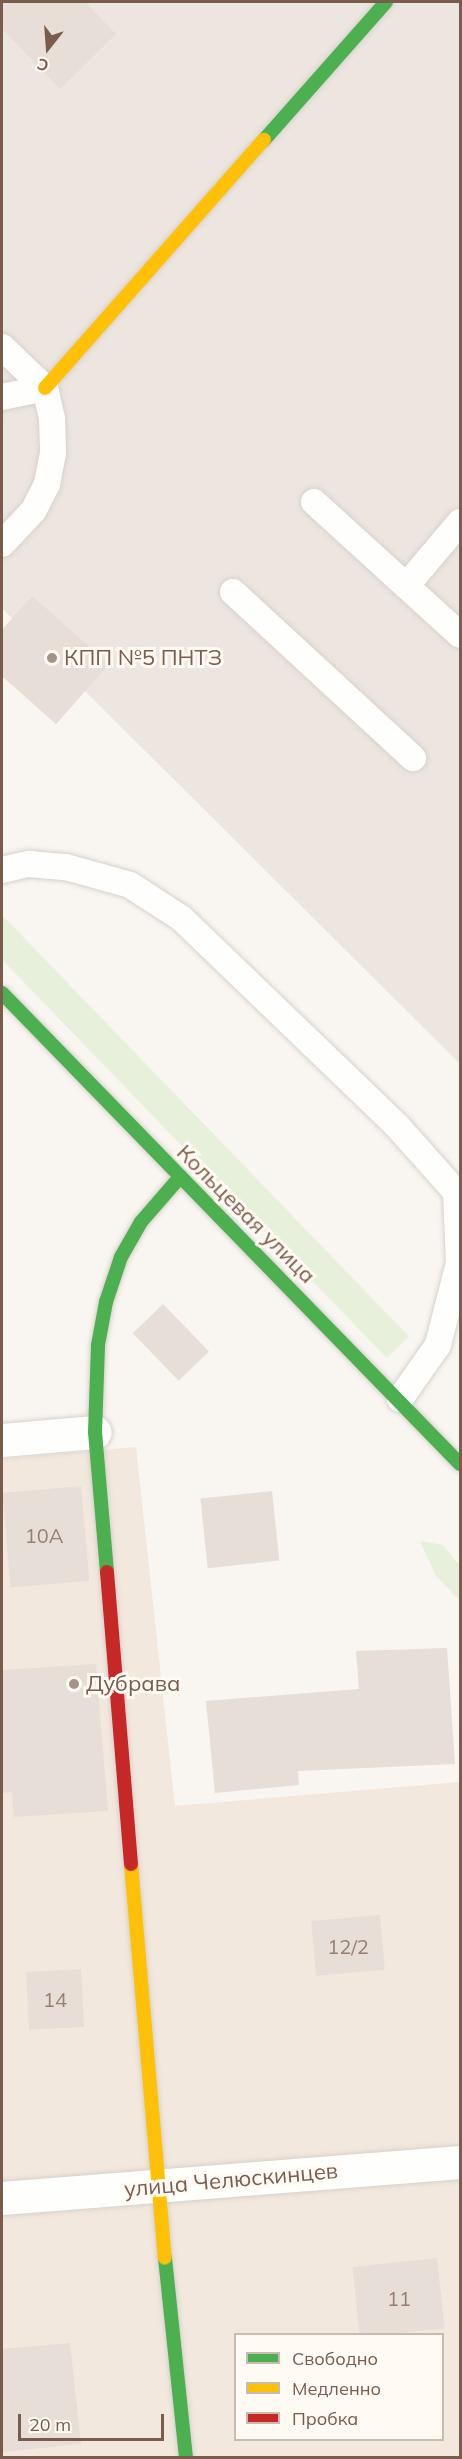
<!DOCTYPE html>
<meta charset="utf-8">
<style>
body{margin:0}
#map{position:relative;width:462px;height:2459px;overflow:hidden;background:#f9f5f0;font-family:Mulish,sans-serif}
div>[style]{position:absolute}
.residential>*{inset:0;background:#f2e8de}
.industrial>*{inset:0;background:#ede5e0}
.green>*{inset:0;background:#e7f0db;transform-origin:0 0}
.building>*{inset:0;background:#e6ded7;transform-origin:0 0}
.roads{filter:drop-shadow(0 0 2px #d7d1cb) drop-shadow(0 0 2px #d7d1cb)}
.lane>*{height:26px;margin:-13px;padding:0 13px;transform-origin:13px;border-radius:13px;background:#fefefd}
.street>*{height:33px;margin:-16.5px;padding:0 16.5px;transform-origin:16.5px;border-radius:16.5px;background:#fefefd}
.fast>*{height:14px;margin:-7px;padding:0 7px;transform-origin:7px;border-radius:7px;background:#4caf50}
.slow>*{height:14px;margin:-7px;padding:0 7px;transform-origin:7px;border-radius:7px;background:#ffc107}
.jam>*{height:14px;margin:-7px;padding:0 7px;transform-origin:7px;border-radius:7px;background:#c62828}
.dots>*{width:16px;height:16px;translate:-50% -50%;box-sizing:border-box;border:3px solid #fffaf3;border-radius:50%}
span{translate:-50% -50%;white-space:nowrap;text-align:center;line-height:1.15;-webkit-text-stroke:6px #fffaf3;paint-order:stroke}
.number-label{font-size:20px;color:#977e72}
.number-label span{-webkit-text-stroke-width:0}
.poi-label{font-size:22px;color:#7a5c4d}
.left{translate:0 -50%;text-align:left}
.street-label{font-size:22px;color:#7a5c4d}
.frame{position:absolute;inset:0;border:3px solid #7a5c4d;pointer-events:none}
.legend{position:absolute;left:234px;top:2333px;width:210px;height:108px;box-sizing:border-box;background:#fffaf3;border:2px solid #cabbb1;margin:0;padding:8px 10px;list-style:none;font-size:18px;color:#7a5c4d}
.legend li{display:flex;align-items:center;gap:12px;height:30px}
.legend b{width:30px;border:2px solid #cabbb1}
.north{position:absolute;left:18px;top:18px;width:60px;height:60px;-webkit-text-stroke:4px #fffaf3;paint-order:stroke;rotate:197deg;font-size:16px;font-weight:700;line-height:24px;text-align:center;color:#7a5c4d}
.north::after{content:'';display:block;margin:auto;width:21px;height:27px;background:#7a5c4d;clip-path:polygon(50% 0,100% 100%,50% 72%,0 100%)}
.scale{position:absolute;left:18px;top:2414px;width:146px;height:27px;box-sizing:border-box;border:3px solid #7a5c4d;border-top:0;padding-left:8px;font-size:18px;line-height:21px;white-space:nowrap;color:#7a5c4d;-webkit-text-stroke:4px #fffaf3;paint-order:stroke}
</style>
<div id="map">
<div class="residential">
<i style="clip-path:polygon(evenodd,136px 1447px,175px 1806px,460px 1782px,460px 2457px,2px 2458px,2px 1459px,136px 1447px,236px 2334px,442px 2334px,442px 2440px,236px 2440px,236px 2334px)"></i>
</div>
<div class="industrial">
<i style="clip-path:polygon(2px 2px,460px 2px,460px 1064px,85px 691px,56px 724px,2px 676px,2px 630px,12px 618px,2px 608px)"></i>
</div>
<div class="green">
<i style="left:2px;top:915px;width:586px;height:31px;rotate:46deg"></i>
<i style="clip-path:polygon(420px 1541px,443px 1545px,460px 1566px,460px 1601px,436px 1576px)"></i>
</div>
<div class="building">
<i style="clip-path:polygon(2px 2px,85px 2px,116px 34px,60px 89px,2px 29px)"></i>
<i style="clip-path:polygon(32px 596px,109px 664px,56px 724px,2px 676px,2px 630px)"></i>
<i style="left:163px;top:1304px;width:66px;height:42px;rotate:46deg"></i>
<i style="left:81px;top:1486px;width:95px;height:79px;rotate:85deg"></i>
<i style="left:272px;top:1491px;width:70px;height:72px;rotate:84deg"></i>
<i style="clip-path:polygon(447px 1648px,455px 1764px,298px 1771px,299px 1785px,215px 1793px,206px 1701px,359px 1689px,356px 1651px)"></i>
<i style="clip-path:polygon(96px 1664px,108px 1811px,14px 1817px,12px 1792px,2px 1793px,2px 1670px)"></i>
<i style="left:380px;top:1915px;width:55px;height:69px;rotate:85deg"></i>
<i style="left:81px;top:1969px;width:58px;height:55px;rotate:87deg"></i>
<i style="left:437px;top:2258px;width:71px;height:85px;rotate:84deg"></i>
<i style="clip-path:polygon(70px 2343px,81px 2444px,2px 2452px,2px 2349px)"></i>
</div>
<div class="roads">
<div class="lane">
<i style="left:2px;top:347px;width:59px;rotate:43.6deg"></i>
<i style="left:45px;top:388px;width:32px;rotate:77deg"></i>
<i style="left:52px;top:419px;width:34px;rotate:88deg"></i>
<i style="left:53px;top:453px;width:32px;rotate:101deg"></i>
<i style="left:47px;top:484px;width:30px;rotate:117deg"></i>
<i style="left:33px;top:511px;width:45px;rotate:133.2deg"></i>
<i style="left:2px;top:397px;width:44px;rotate:-11.8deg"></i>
<i style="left:314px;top:502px;width:197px;rotate:42.3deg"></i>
<i style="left:406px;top:586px;width:84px;rotate:-49.8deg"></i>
<i style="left:233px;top:592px;width:245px;rotate:42.7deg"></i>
<i style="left:2px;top:870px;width:28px;rotate:-13deg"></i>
<i style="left:29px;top:864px;width:37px;rotate:5deg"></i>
<i style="left:66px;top:867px;width:66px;rotate:15.7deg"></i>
<i style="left:130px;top:885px;width:61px;rotate:32.9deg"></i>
<i style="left:181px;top:918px;width:301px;rotate:43.9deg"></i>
<i style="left:398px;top:1127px;width:87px;rotate:48.3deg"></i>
<i style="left:456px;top:1192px;width:71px;rotate:87.6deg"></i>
<i style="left:459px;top:1263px;width:85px;rotate:104.4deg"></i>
<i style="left:438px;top:1345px;width:66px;rotate:125.1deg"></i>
</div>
<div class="street">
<i style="left:2px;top:1440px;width:93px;rotate:-4.9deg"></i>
<i style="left:2px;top:2198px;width:459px;rotate:-4.5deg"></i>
</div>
<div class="fast">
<i style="left:264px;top:140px;width:184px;rotate:-48.5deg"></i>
<i style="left:2px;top:993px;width:657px;rotate:45.8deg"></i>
<i style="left:107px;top:1572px;width:141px;rotate:-94.9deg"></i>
<i style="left:95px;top:1432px;width:87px;rotate:-88deg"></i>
<i style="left:98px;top:1345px;width:44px;rotate:-79.5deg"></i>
<i style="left:106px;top:1302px;width:47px;rotate:-71.6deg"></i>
<i style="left:121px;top:1257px;width:40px;rotate:-60.3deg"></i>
<i style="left:141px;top:1222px;width:60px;rotate:-49.1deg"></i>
<i style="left:165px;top:2258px;width:201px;rotate:84deg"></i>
</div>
<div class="slow">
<i style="left:45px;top:388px;width:331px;rotate:-48.6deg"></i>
<i style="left:131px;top:1864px;width:395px;rotate:85.1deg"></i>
</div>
<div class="jam">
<i style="left:107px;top:1572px;width:293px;rotate:85.3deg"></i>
</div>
</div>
<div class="dots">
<i style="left:52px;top:658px;background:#a69286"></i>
<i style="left:74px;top:1684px;background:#a69286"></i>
</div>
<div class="number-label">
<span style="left:44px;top:1535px">10А</span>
<span style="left:348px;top:1946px">12/2</span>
<span style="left:55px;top:1999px">14</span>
<span style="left:399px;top:2298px">11</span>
</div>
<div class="poi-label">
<span class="left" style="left:64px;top:658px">КПП №5 ПНТЗ</span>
<span class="left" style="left:86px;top:1684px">Дубрава</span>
</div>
<div class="street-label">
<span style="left:246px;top:1214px;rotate:45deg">Кольцевая улица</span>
<span style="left:231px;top:2180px;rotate:-5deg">улица Челюскинцев</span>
</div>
<div class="frame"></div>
<ul class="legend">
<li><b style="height:8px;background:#4caf50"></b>Свободно</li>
<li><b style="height:8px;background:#ffc107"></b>Медленно</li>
<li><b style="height:8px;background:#c62828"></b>Пробка</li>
</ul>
<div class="north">С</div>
<div class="scale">20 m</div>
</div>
